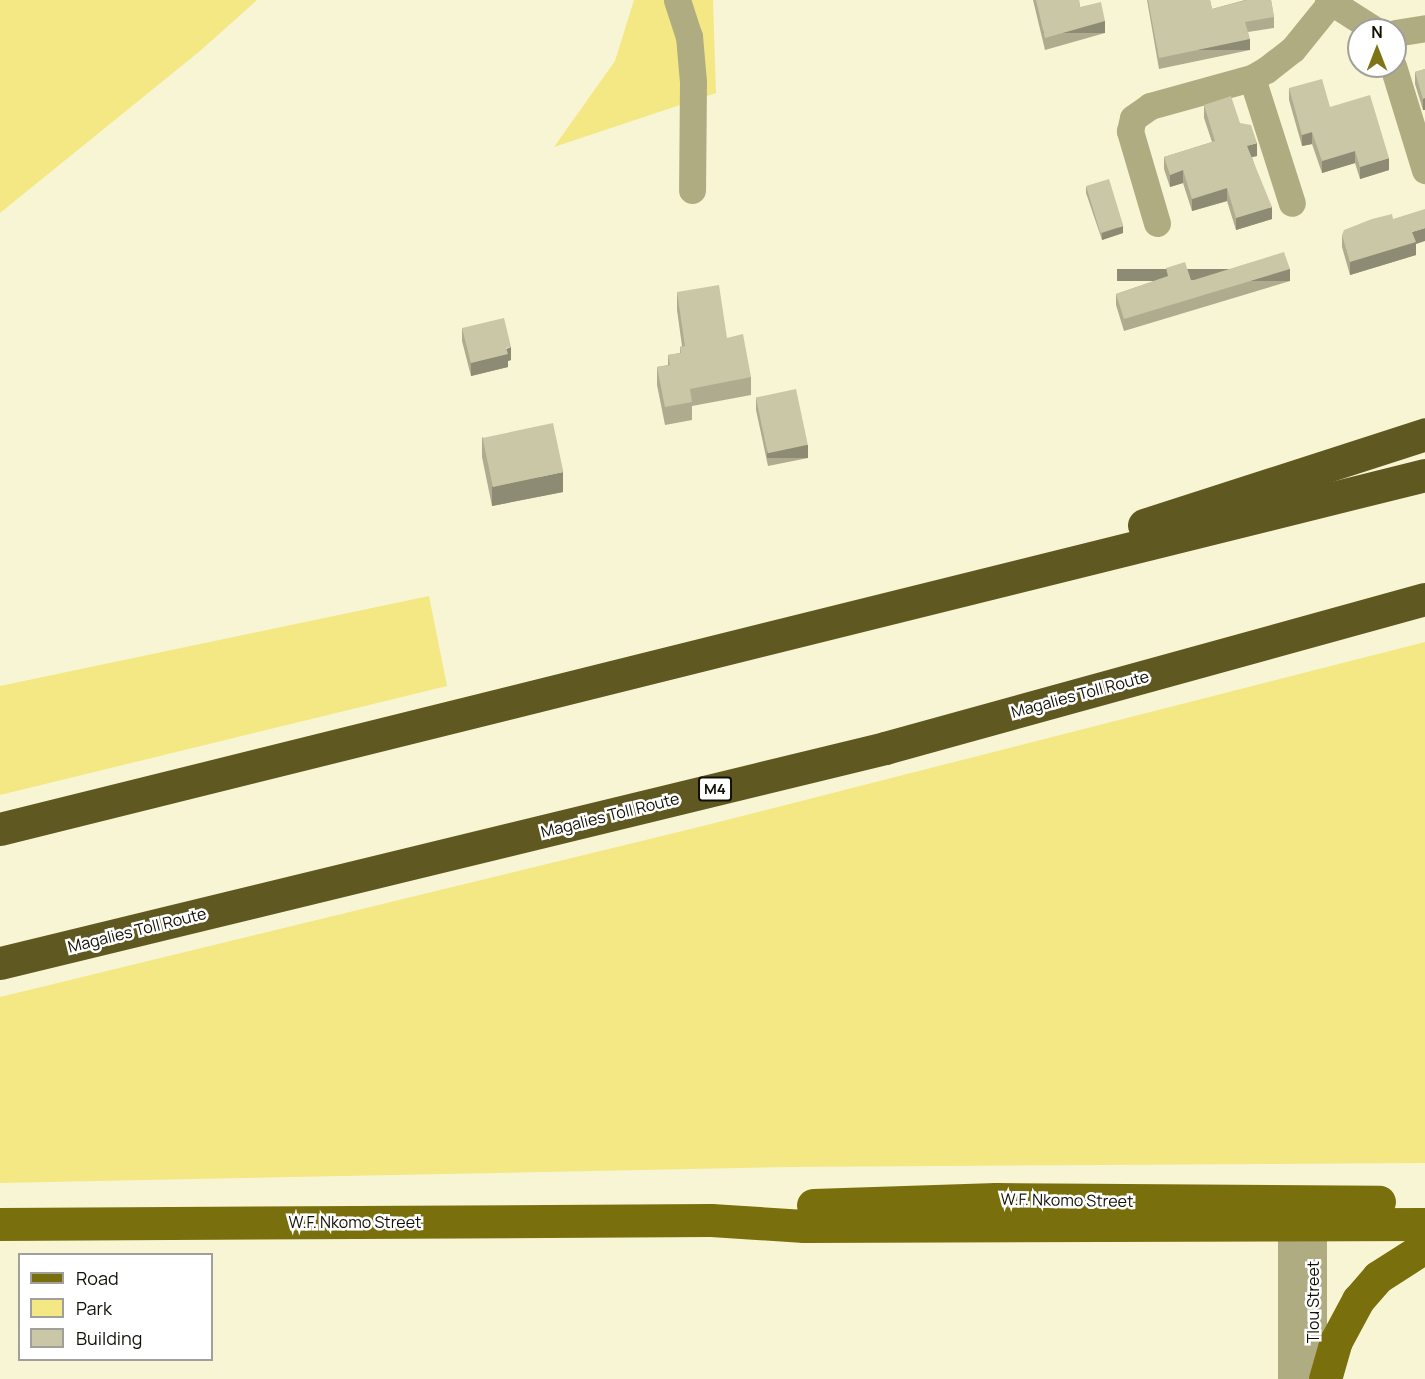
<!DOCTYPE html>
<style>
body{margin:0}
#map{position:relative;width:1425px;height:1379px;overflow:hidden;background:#f8f5d4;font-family:Manrope,sans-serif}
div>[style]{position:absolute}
.green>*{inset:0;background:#f3e884}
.minor>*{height:27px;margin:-13.5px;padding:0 13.5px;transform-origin:13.5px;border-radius:13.5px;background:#b0ac82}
.major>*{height:33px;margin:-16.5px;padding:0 16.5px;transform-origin:16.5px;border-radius:16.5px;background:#796f0d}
.highway>*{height:33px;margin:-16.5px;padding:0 16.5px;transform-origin:16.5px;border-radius:16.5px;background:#5f5921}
.wall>*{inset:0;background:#aeab8f}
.shaded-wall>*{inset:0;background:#8d8b74;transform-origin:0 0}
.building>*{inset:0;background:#cac7a6;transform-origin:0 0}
span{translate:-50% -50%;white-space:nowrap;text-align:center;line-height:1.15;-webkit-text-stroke:5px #fff;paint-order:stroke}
.shield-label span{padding:2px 4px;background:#fff;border:2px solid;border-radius:4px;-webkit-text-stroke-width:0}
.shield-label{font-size:15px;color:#111005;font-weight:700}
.street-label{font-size:16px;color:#111005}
.legend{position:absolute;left:18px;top:1253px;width:195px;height:108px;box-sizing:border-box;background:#fff;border:2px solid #a09f9b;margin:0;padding:8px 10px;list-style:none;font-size:18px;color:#111005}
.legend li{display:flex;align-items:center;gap:12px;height:30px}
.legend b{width:30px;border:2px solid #a09f9b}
.north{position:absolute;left:1347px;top:18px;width:60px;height:60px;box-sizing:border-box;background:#fff;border:2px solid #a09f9b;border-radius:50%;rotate:0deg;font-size:16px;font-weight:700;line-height:24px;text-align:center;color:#111005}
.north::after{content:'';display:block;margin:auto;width:21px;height:27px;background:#7e7417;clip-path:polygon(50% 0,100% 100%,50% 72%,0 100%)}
</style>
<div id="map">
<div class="green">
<i style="clip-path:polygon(0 0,257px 0,200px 51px,0 213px)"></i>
<i style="clip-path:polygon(634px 0,713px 0,716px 93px,554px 147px,615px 61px)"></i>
<i style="clip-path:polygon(429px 596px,447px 686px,0 795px,0 686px)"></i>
<i style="clip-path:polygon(1425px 642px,1425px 1163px,791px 1167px,0 1183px,0 997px,707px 825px)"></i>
</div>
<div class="minor">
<i style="left:677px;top:0;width:38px;rotate:72deg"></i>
<i style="left:689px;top:36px;width:46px;rotate:85deg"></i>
<i style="left:693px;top:82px;width:108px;rotate:90.5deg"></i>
<i style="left:1328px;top:0;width:56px;rotate:32.6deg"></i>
<i style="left:1395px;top:33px;width:30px;rotate:-9deg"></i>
<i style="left:1393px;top:66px;width:109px;rotate:72.9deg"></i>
<i style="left:1252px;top:78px;width:131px;rotate:72.3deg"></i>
<i style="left:1157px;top:223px;width:96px;rotate:-106.4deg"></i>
<i style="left:1130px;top:131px;width:13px;rotate:-77deg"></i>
<i style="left:1133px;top:118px;width:21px;rotate:-35deg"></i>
<i style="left:1150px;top:106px;width:106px;rotate:-15.4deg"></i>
<i style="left:1252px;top:78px;width:16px;rotate:-30deg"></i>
<i style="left:1266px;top:70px;width:34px;rotate:-38deg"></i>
<i style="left:1293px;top:49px;width:60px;rotate:-51deg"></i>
<i style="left:1291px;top:1379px;width:176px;rotate:-90deg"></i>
<i style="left:1313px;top:1379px;width:176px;rotate:-90deg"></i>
</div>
<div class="major">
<i style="left:813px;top:1205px;width:183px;rotate:-1.9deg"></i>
<i style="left:996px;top:1199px;width:383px;rotate:0.4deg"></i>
<i style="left:0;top:1224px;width:711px;rotate:-0.32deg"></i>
<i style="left:711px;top:1220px;width:93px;rotate:3.7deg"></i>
<i style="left:804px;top:1226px;width:621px;rotate:-0.18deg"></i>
<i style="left:1325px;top:1379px;width:40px;rotate:-74deg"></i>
<i style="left:1336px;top:1341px;width:47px;rotate:-61.8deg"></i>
<i style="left:1358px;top:1300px;width:30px;rotate:-49deg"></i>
<i style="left:1378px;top:1277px;width:56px;rotate:-32.6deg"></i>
</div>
<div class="highway">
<i style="left:1144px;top:525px;width:295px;rotate:-17.9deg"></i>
<i style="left:0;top:829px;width:1468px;rotate:-13.95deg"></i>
<i style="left:0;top:963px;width:911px;rotate:-13.65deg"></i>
<i style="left:885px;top:748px;width:560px;rotate:-15.43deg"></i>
</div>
<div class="wall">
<i style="clip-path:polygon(1033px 0,1079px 0,1080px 7px,1105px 33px,1045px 50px)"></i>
<i style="clip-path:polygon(1147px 0,1210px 0,1212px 9px,1245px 0,1271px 0,1274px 17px,1274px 28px,1248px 32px,1250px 50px,1159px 69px)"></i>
<i style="clip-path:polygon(1425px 69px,1425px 110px,1423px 110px,1415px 84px,1415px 72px)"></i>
<i style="clip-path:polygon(1289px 88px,1330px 107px,1389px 170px,1360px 179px,1355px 163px,1322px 173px,1312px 144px,1302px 146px,1289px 100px)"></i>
<i style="clip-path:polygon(1204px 105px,1240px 123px,1257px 156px,1252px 157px,1272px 219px,1236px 230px,1227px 201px,1192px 211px,1183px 183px,1170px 187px,1164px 169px,1164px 157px,1212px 142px,1204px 118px)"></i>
<i style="clip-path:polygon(1086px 186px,1123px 233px,1102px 240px,1086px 193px)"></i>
<i style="clip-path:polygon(1393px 219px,1416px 244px,1416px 255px,1350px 275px,1342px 247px,1342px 235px)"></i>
<i style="clip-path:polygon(1166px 268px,1191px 280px,1290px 281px,1124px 331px,1116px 305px,1116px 294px,1166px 277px)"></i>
<i style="clip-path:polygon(677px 292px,727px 338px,751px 377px,751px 395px,692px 406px,692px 420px,665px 425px,657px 385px,657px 367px,668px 365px,668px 355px,680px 353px,680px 347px,682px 346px,677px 310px)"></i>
<i style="clip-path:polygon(462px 328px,511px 360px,508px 361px,508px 367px,471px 376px,462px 341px)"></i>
<i style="clip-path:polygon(756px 397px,808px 458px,768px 466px,756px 410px)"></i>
<i style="clip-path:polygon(482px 437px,563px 492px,492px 506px,482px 457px)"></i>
</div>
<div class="shaded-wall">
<i style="left:1105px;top:21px;width:12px;height:62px;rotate:90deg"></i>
<i style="left:1250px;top:39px;width:11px;height:93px;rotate:90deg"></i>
<i style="left:1425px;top:98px;width:12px;height:2px;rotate:90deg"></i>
<i style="clip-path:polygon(1312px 132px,1312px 144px,1302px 146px,1302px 135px)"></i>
<i style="clip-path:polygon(1257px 143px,1257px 156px,1247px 158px,1247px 146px)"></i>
<i style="clip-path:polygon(1355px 151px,1355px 163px,1322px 173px,1322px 161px)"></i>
<i style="clip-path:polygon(1389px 158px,1389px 170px,1360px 179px,1360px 167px)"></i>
<i style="clip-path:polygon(1183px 170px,1183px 183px,1170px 187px,1170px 175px)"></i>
<i style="clip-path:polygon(1227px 188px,1227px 201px,1192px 211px,1192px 199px)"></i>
<i style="clip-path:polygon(1272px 207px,1272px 219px,1236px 230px,1236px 218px)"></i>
<i style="clip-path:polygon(1123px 226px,1123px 233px,1102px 240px,1102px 233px)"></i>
<i style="clip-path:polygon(1425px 228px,1425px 241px,1416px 244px,1416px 255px,1350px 275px,1350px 262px,1412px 232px)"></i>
<i style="left:1290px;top:269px;width:12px;height:173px;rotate:90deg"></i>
<i style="clip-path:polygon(511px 347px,511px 360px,508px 361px,508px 367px,471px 376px,471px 363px)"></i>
<i style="left:808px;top:445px;width:13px;height:41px;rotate:90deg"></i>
<i style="clip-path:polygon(563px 472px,563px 492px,492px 506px,492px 487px)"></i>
</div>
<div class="building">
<i style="clip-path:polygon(1036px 0,1079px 0,1080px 7px,1101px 2px,1105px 21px,1045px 38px)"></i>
<i style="clip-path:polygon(1148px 0,1210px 0,1212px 9px,1247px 0,1271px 0,1274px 17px,1245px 22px,1250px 39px,1159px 58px)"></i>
<i style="clip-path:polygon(1425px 69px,1425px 98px,1423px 99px,1415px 72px)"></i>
<i style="clip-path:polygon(1322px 79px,1330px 107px,1370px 95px,1389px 158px,1360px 167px,1355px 151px,1322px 161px,1312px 132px,1302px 135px,1289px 88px)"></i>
<i style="clip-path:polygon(1231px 96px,1240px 123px,1251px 125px,1257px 143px,1247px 146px,1272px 207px,1236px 218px,1227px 188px,1192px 199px,1183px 170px,1170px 175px,1164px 157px,1215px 141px,1204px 105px)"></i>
<i style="left:1109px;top:179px;width:49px;height:24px;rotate:73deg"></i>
<i style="clip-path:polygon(1425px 209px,1425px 228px,1412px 232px,1416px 242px,1350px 262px,1342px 235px,1344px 230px,1372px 219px,1392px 214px,1393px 219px)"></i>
<i style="clip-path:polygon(1284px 252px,1290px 269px,1124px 319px,1116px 294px,1168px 276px,1166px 268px,1185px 262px,1191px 280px,1194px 280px)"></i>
<i style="clip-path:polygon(719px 285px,727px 338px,743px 334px,751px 377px,690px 389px,692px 402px,665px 407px,657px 367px,670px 365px,668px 355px,681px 353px,680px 347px,685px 346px,677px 292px)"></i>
<i style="clip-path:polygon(504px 318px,511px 347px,506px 348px,508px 354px,471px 363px,462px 328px)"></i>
<i style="left:796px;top:389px;width:57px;height:41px;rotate:78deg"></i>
<i style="left:553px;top:423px;width:50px;height:72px;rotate:78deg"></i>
</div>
<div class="shield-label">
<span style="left:715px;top:789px">M4</span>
</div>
<div class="street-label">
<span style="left:1080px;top:694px;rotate:-15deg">Magalies Toll Route</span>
<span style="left:610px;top:815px;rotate:-14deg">Magalies Toll Route</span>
<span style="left:137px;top:930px;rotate:-14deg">Magalies Toll Route</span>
<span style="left:1067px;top:1200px;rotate:1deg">W.F. Nkomo Street</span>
<span style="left:355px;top:1222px">W.F. Nkomo Street</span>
<span style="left:1313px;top:1302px;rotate:-90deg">Tlou Street</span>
</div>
<ul class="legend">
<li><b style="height:8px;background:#796f0d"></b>Road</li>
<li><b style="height:16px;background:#f3e884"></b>Park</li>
<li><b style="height:16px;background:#cac7a6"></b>Building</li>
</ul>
<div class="north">N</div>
</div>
